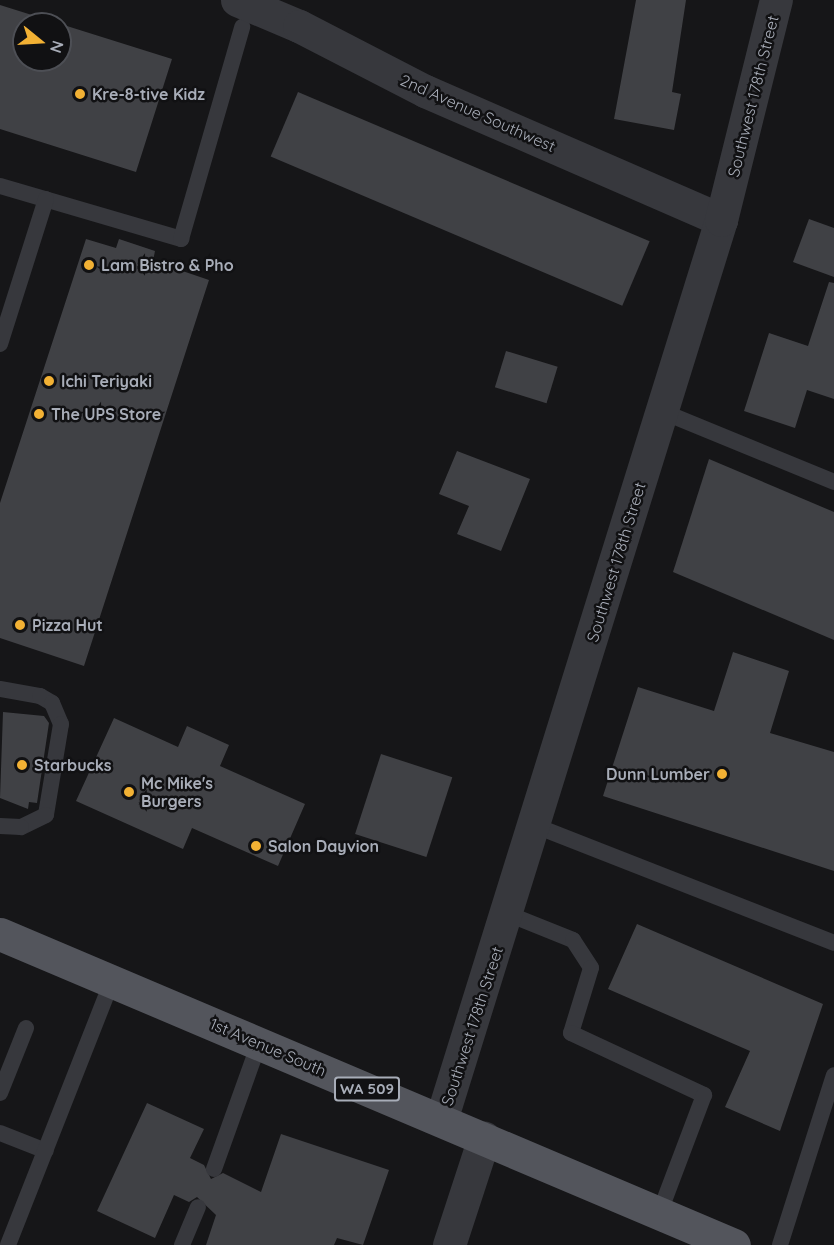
<!DOCTYPE html>
<style>
body{margin:0}
#map{position:relative;width:834px;height:1245px;overflow:hidden;background:#161618;font-family:Quicksand,sans-serif}
div>[style]{position:absolute}
.building>*{inset:0;background:#404145;transform-origin:0 0}
.lane>*{height:16px;margin:-8px;padding:0 8px;transform-origin:8px;border-radius:8px;background:#37383d}
.street>*{height:33px;margin:-16.5px;padding:0 16.5px;transform-origin:16.5px;border-radius:16.5px;background:#37383d}
.primary>*{height:33px;margin:-16.5px;padding:0 16.5px;transform-origin:16.5px;border-radius:16.5px;background:#53555c}
.dots>*{width:16px;height:16px;translate:-50% -50%;box-sizing:border-box;border:3px solid #111113;border-radius:50%}
span{translate:-50% -50%;white-space:nowrap;text-align:center;line-height:1.15;-webkit-text-stroke:5px #111113;paint-order:stroke}
.shield-label span{padding:2px 4px;background:#111113;border:2px solid;border-radius:4px;-webkit-text-stroke-width:0}
.shield-label{font-size:15px;color:#a8adb8;font-weight:700}
.poi-label{font-size:16px;color:#a8adb8;font-weight:700}
.left{translate:0 -50%;text-align:left}
.right{translate:-100% -50%;text-align:right}
.street-label{font-size:16px;color:#a8adb8}
.north{position:absolute;left:12px;top:12px;width:60px;height:60px;box-sizing:border-box;background:#111113;border:2px solid #4d4f55;border-radius:50%;rotate:108deg;font-size:16px;font-weight:700;line-height:24px;text-align:center;color:#a8adb8}
.north::after{content:'';display:block;margin:auto;width:21px;height:27px;background:#f2b134;clip-path:polygon(50% 0,100% 100%,50% 72%,0 100%)}
</style>
<div id="map">
<div class="building">
<i style="clip-path:polygon(636px 0,686px 0,672px 92px,681px 94px,674px 130px,614px 119px)"></i>
<i style="clip-path:polygon(evenodd,0 5px,172px 59px,136px 172px,0 129px,0 5px,24px 24px,60px 24px,60px 60px,24px 60px,24px 24px)"></i>
<i style="left:298px;top:92px;width:382px;height:70px;rotate:23deg"></i>
<i style="clip-path:polygon(809px 219px,834px 228px,834px 277px,793px 262px)"></i>
<i style="clip-path:polygon(86px 239px,116px 248px,119px 239px,155px 251px,153px 261px,209px 280px,84px 666px,0 638px,0 503px)"></i>
<i style="clip-path:polygon(829px 282px,834px 283px,834px 399px,807px 390px,795px 428px,744px 411px,769px 333px,808px 346px)"></i>
<i style="left:506px;top:351px;width:54px;height:38px;rotate:17deg"></i>
<i style="clip-path:polygon(457px 451px,530px 479px,501px 551px,457px 534px,469px 506px,439px 494px)"></i>
<i style="clip-path:polygon(709px 459px,834px 512px,834px 640px,673px 572px)"></i>
<i style="clip-path:polygon(733px 652px,789px 671px,770px 733px,834px 752px,834px 871px,603px 796px,638px 687px,714px 711px)"></i>
<i style="clip-path:polygon(3px 712px,44px 716px,49px 723px,37px 803px,29px 802px,28px 809px,0 798px)"></i>
<i style="clip-path:polygon(114px 718px,178px 747px,187px 726px,229px 745px,220px 766px,305px 804px,278px 866px,192px 828px,183px 849px,76px 801px)"></i>
<i style="left:381px;top:754px;width:75px;height:84px;rotate:18deg"></i>
<i style="clip-path:polygon(637px 924px,823px 1004px,780px 1131px,725px 1107px,750px 1051px,608px 989px)"></i>
<i style="clip-path:polygon(147px 1103px,204px 1129px,190px 1158px,204px 1165px,211px 1179px,223px 1173px,261px 1192px,281px 1134px,389px 1170px,363px 1245px,337px 1238px,334px 1245px,206px 1245px,216px 1215px,197px 1197px,189px 1202px,174px 1195px,155px 1238px,97px 1211px)"></i>
</div>
<div class="lane">
<i style="left:0;top:186px;width:189px;rotate:16.3deg"></i>
<i style="left:181px;top:239px;width:221px;rotate:-73.9deg"></i>
<i style="left:0;top:344px;width:152px;rotate:-72.4deg"></i>
<i style="left:661px;top:411px;width:187px;rotate:22.3deg"></i>
<i style="left:0;top:689px;width:41px;rotate:9.9deg"></i>
<i style="left:40px;top:696px;width:14px;rotate:30deg"></i>
<i style="left:52px;top:703px;width:23px;rotate:67deg"></i>
<i style="left:61px;top:724px;width:92px;rotate:99.4deg"></i>
<i style="left:46px;top:815px;width:28px;rotate:154deg"></i>
<i style="left:21px;top:827px;width:21px;rotate:-177deg"></i>
<i style="left:536px;top:826px;width:320px;rotate:21.4deg"></i>
<i style="left:508px;top:914px;width:70px;rotate:21.8deg"></i>
<i style="left:573px;top:940px;width:33px;rotate:57deg"></i>
<i style="left:591px;top:968px;width:68px;rotate:107.1deg"></i>
<i style="left:571px;top:1033px;width:147px;rotate:25deg"></i>
<i style="left:704px;top:1095px;width:127px;rotate:110.7deg"></i>
<i style="left:0;top:1093px;width:70px;rotate:-68.2deg"></i>
<i style="left:0;top:1133px;width:49px;rotate:21.4deg"></i>
<i style="left:214px;top:1169px;width:134px;rotate:-70.3deg"></i>
<i style="left:8px;top:1245px;width:284px;rotate:-68.5deg"></i>
<i style="left:182px;top:1245px;width:41px;rotate:-67.2deg"></i>
<i style="left:780px;top:1245px;width:178px;rotate:-72.4deg"></i>
</div>
<div class="street">
<i style="left:237px;top:0;width:67px;rotate:22.8deg"></i>
<i style="left:299px;top:26px;width:142px;rotate:27.3deg"></i>
<i style="left:425px;top:91px;width:323px;rotate:23.5deg"></i>
<i style="left:441px;top:1120px;width:943px;rotate:-72.72deg"></i>
<i style="left:721px;top:220px;width:227px;rotate:-76deg"></i>
<i style="left:449px;top:1245px;width:113px;rotate:-71.9deg"></i>
</div>
<div class="primary">
<i style="left:0;top:934px;width:797px;rotate:22.96deg"></i>
</div>
<div class="dots">
<i style="left:80px;top:94px;background:#f2b134"></i>
<i style="left:89px;top:265px;background:#f2b134"></i>
<i style="left:49px;top:381px;background:#f2b134"></i>
<i style="left:39px;top:414px;background:#f2b134"></i>
<i style="left:20px;top:625px;background:#f2b134"></i>
<i style="left:22px;top:765px;background:#f2b134"></i>
<i style="left:722px;top:774px;background:#f2b134"></i>
<i style="left:129px;top:792px;background:#f2b134"></i>
<i style="left:256px;top:846px;background:#f2b134"></i>
</div>
<div class="shield-label">
<span style="left:367px;top:1089px">WA 509</span>
</div>
<div class="poi-label">
<span class="left" style="left:92px;top:94px">Kre-8-tive Kidz</span>
<span class="left" style="left:101px;top:265px">Lam Bistro &amp; Pho</span>
<span class="left" style="left:61px;top:381px">Ichi Teriyaki</span>
<span class="left" style="left:51px;top:414px">The UPS Store</span>
<span class="left" style="left:32px;top:625px">Pizza Hut</span>
<span class="left" style="left:34px;top:765px">Starbucks</span>
<span class="right" style="left:710px;top:774px">Dunn Lumber</span>
<span class="left" style="left:141px;top:792px">Mc Mike's<br>Burgers</span>
<span class="left" style="left:268px;top:846px">Salon Dayvion</span>
</div>
<div class="street-label">
<span style="left:753px;top:96px;rotate:-76deg">Southwest 178th Street</span>
<span style="left:478px;top:113px;rotate:24deg">2nd Avenue Southwest</span>
<span style="left:616px;top:562px;rotate:-73deg">Southwest 178th Street</span>
<span style="left:472px;top:1026px;rotate:-72deg">Southwest 178th Street</span>
<span style="left:268px;top:1047px;rotate:23deg">1st Avenue South</span>
</div>
<div class="north">N</div>
</div>
